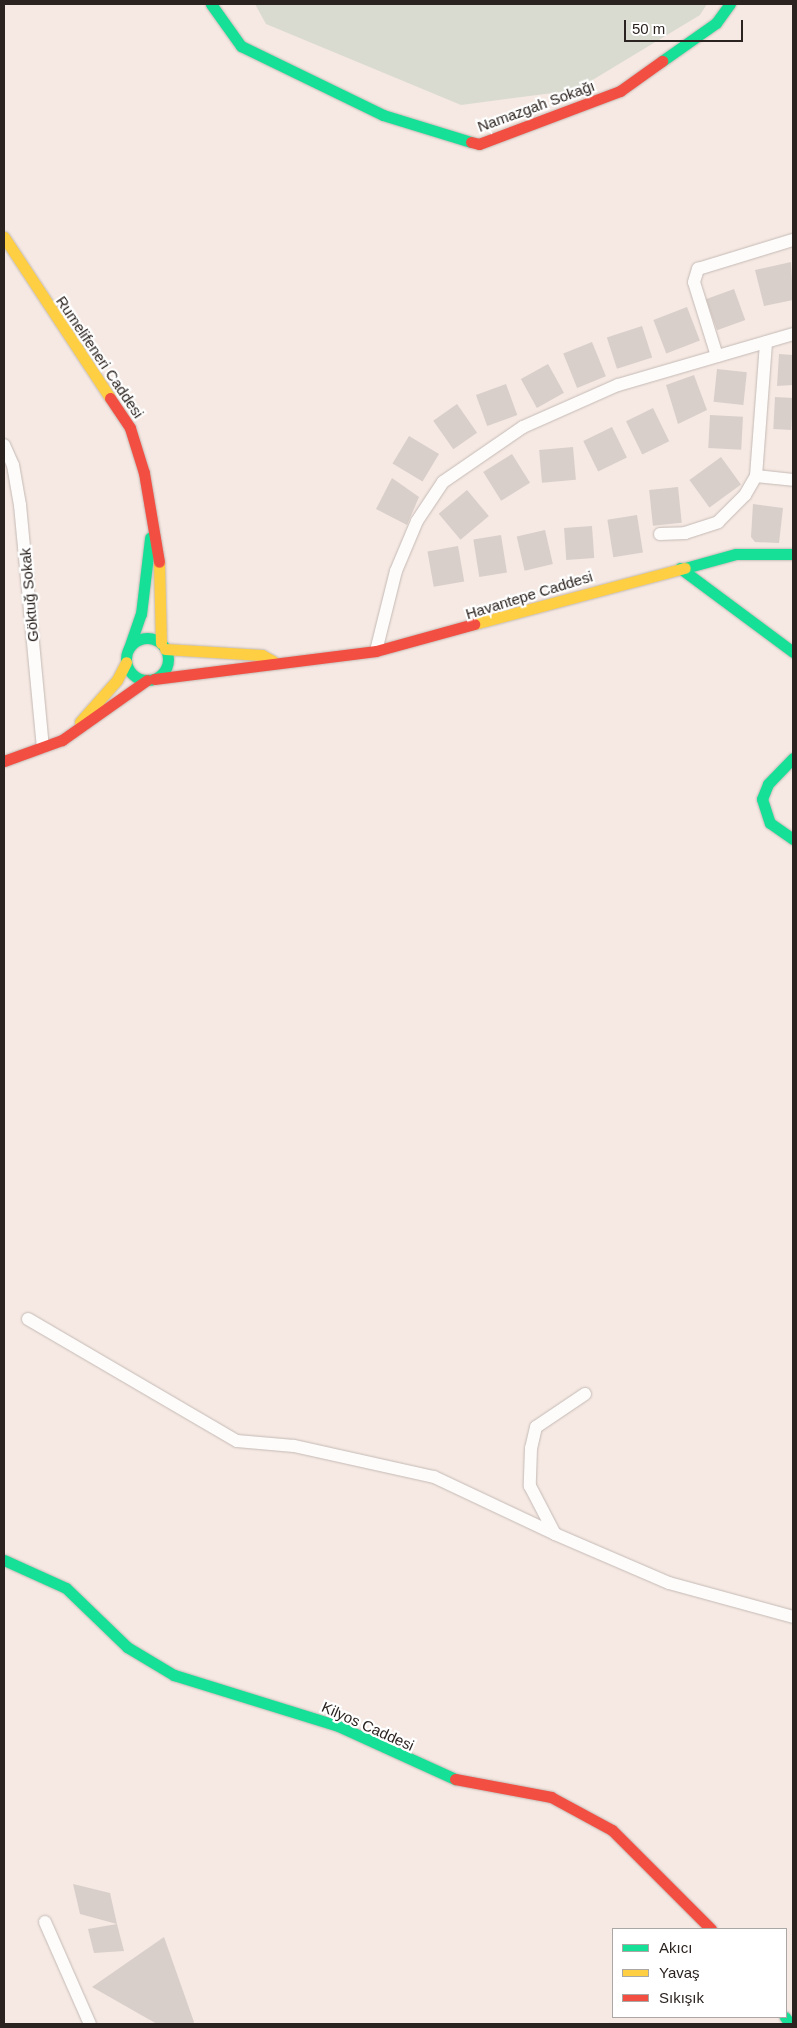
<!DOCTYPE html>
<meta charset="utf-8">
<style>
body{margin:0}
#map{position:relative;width:797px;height:2028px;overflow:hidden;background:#f6e9e3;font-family:Arial,sans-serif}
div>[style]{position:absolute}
.green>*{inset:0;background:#d9dbd0}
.building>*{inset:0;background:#d9cfca;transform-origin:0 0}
.roads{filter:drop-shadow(0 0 1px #c4bab5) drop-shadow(0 0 1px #c4bab5)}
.street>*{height:12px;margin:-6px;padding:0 6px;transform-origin:6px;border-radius:6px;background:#fefcfb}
.fast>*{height:11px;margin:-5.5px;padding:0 5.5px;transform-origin:5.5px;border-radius:5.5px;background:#16e098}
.fast>.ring{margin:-5.5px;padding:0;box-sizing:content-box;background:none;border:11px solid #16e098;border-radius:50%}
.slow>*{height:11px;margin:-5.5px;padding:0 5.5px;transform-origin:5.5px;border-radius:5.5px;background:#ffcf43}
.jam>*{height:11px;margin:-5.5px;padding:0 5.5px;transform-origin:5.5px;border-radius:5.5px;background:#f24e42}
span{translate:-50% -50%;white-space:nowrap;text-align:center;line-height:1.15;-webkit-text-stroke:4.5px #fff;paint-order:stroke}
.street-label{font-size:15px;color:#2b231f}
.frame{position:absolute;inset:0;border:5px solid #2b231f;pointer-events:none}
.legend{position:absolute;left:612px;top:1928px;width:175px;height:90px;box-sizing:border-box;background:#fff;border:1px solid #aaa7a5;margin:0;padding:6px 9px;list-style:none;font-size:15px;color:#2b231f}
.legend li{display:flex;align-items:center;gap:10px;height:25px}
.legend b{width:25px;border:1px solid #aaa7a5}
.scale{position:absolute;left:624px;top:20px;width:119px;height:22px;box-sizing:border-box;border:2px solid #2b231f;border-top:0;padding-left:6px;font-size:15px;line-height:18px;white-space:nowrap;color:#2b231f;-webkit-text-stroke:4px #fff;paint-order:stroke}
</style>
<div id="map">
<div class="green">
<i style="clip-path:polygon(255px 4px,707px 4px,700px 15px,576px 90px,461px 105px,266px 24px)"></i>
</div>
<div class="building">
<i style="clip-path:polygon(791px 262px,793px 300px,764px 306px,755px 270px)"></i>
<i style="left:734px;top:289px;width:33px;height:30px;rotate:70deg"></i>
<i style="left:687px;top:307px;width:36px;height:36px;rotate:69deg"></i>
<i style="left:642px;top:326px;width:33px;height:37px;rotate:72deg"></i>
<i style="left:592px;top:342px;width:37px;height:31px;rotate:68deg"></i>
<i style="clip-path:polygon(779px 354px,793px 355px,793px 385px,777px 386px)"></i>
<i style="left:548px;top:364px;width:33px;height:31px;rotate:61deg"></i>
<i style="left:717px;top:369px;width:30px;height:33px;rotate:6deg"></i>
<i style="clip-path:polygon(694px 375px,707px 410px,678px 424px,666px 385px)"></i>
<i style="left:506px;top:384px;width:33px;height:32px;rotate:70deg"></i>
<i style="left:775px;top:397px;width:18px;height:32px;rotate:3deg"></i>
<i style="left:457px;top:404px;width:35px;height:29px;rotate:55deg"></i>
<i style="left:653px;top:408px;width:37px;height:30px;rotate:64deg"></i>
<i style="left:710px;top:415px;width:33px;height:33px;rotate:3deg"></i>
<i style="left:612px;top:427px;width:34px;height:32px;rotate:64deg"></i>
<i style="left:409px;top:436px;width:35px;height:32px;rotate:31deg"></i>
<i style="left:573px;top:447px;width:33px;height:34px;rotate:85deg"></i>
<i style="left:512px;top:454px;width:34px;height:34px;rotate:58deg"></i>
<i style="left:721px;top:457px;width:34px;height:39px;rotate:54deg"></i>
<i style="clip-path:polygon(392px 478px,419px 497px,407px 525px,376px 509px)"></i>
<i style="left:678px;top:487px;width:36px;height:29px;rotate:84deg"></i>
<i style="left:467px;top:490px;width:34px;height:37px;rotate:50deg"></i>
<i style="clip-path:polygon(753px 504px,783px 508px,779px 543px,755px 542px,751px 537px)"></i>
<i style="left:637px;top:515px;width:38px;height:30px;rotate:81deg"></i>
<i style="left:592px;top:526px;width:32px;height:28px;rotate:86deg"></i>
<i style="left:545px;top:530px;width:35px;height:29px;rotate:77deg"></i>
<i style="left:501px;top:535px;width:38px;height:28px;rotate:81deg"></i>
<i style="left:458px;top:546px;width:36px;height:31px;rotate:80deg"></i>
<i style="clip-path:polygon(73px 1884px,110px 1893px,117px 1924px,80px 1914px)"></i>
<i style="clip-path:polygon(117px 1924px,124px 1951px,94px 1953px,88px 1929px)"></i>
<i style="clip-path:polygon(164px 1937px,194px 2022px,193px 2024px,157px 2024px,92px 1987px)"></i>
</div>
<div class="roads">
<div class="street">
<i style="left:717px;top:356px;width:77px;rotate:-107.3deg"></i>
<i style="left:694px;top:282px;width:14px;rotate:-73deg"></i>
<i style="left:698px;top:269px;width:99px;rotate:-17deg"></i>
<i style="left:4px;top:445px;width:22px;rotate:66deg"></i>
<i style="left:13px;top:465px;width:41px;rotate:80.1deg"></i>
<i style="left:20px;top:505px;width:243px;rotate:84.6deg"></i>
<i style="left:756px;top:476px;width:37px;rotate:6deg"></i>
<i style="left:660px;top:534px;width:25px;rotate:-2deg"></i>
<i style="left:685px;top:533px;width:35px;rotate:-18deg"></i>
<i style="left:718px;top:522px;width:38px;rotate:-45deg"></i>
<i style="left:745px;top:495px;width:22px;rotate:-60deg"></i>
<i style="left:756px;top:476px;width:134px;rotate:-85.7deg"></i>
<i style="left:376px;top:651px;width:82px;rotate:-76deg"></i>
<i style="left:396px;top:571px;width:54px;rotate:-67.2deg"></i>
<i style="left:417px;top:521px;width:47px;rotate:-56.3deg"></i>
<i style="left:443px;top:482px;width:97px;rotate:-34.5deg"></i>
<i style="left:523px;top:427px;width:104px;rotate:-23.9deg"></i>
<i style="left:618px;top:385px;width:182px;rotate:-16.2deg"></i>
<i style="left:28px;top:1319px;width:242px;rotate:30.3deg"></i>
<i style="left:237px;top:1441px;width:57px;rotate:5deg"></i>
<i style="left:294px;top:1446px;width:143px;rotate:12.5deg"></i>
<i style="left:434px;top:1477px;width:134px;rotate:25.2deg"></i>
<i style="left:585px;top:1394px;width:59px;rotate:146deg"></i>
<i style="left:536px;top:1427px;width:22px;rotate:103deg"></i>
<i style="left:531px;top:1448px;width:38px;rotate:92deg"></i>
<i style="left:530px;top:1486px;width:54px;rotate:62.5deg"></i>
<i style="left:555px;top:1534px;width:124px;rotate:23.3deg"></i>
<i style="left:669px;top:1583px;width:129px;rotate:15.3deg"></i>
<i style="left:45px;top:1922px;width:111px;rotate:66.2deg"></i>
</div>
<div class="fast">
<i style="left:211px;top:4px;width:52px;rotate:54.5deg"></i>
<i style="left:241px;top:46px;width:158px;rotate:25.9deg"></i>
<i style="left:383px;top:115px;width:92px;rotate:17.1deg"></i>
<i style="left:662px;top:61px;width:66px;rotate:-35.1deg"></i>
<i style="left:716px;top:23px;width:24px;rotate:-54deg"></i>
<i style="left:680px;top:568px;width:141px;rotate:36.6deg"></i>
<i style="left:685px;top:568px;width:53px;rotate:-15.4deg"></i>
<i style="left:736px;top:554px;width:57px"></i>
<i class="ring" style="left:126px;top:638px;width:31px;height:31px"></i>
<i style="left:129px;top:648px;width:36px;rotate:-71deg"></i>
<i style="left:141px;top:614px;width:77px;rotate:-83.2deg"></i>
<i style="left:793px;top:758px;width:36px;rotate:134deg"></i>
<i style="left:768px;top:784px;width:16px;rotate:112deg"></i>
<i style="left:762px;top:799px;width:25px;rotate:72deg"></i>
<i style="left:770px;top:823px;width:28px;rotate:35deg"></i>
<i style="left:4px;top:1560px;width:68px;rotate:24.3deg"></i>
<i style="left:66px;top:1588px;width:85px;rotate:44deg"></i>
<i style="left:127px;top:1647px;width:55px;rotate:30.8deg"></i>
<i style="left:174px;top:1675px;width:170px;rotate:17.2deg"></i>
<i style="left:336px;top:1725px;width:131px;rotate:24.4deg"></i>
<i style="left:785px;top:2017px;width:9px;rotate:54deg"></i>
</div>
<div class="slow">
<i style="left:4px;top:237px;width:193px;rotate:56.6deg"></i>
<i style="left:159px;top:562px;width:81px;rotate:88.6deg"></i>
<i style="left:474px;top:624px;width:218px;rotate:-14.9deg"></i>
<i style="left:165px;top:649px;width:97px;rotate:3.5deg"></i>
<i style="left:262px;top:655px;width:13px;rotate:29deg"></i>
<i style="left:80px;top:722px;width:56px;rotate:-48.6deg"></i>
<i style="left:117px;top:680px;width:20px;rotate:-63deg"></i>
</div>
<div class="jam">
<i style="left:471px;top:142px;width:8px;rotate:14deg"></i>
<i style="left:479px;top:144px;width:151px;rotate:-20.6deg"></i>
<i style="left:620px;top:91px;width:52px;rotate:-35.5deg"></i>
<i style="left:110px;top:398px;width:36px;rotate:56deg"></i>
<i style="left:130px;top:428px;width:47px;rotate:72.7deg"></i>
<i style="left:144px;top:473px;width:90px;rotate:80.4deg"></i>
<i style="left:154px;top:679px;width:224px;rotate:-7.2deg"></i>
<i style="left:376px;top:651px;width:102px;rotate:-15.4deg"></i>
<i style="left:4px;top:761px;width:62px;rotate:-19.9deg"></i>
<i style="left:62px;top:740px;width:104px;rotate:-35.2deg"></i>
<i style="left:455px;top:1779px;width:98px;rotate:10.6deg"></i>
<i style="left:551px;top:1797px;width:69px;rotate:28.4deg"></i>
<i style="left:612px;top:1830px;width:140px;rotate:45deg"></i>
</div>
</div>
<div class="street-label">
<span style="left:536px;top:106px;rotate:-20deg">Namazgah Sokağı</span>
<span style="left:100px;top:357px;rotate:56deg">Rumelifeneri Caddesi</span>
<span style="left:29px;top:595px;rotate:-95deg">Göktuğ Sokak</span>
<span style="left:529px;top:595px;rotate:-17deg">Havantepe Caddesi</span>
<span style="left:368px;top:1726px;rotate:24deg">Kilyos Caddesi</span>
</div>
<div class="frame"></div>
<ul class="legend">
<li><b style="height:6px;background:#16e098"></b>Akıcı</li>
<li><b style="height:6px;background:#ffcf43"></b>Yavaş</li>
<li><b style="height:6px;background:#f24e42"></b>Sıkışık</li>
</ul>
<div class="scale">50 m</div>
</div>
